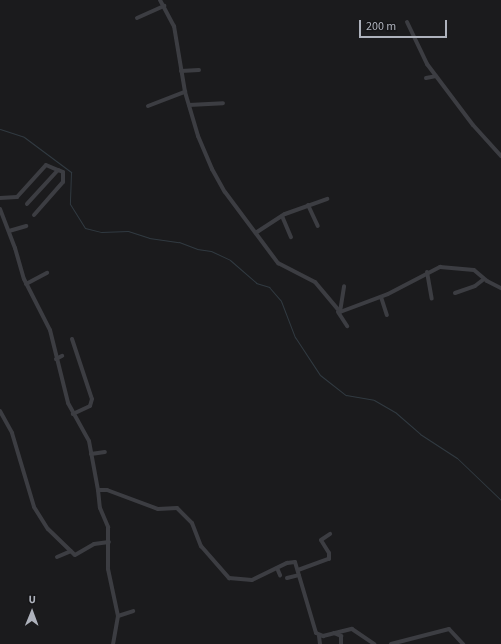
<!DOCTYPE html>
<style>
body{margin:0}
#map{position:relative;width:501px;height:644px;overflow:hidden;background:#1b1b1d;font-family:"Source Sans 3",sans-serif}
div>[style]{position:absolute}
.stream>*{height:1px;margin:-0.5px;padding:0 0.5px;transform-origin:0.5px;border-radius:0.5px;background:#313a41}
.minor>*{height:4px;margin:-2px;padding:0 2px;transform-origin:2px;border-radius:2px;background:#3c3d42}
span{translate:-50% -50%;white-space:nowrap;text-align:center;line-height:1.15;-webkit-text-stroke:3px #161618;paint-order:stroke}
.north{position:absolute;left:12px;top:592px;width:40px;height:40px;-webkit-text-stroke:3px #161618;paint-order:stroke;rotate:1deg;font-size:11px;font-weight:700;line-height:16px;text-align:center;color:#aeb2bc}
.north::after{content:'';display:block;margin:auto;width:14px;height:18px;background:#aeb2bc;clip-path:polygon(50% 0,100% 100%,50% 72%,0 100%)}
.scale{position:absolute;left:359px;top:20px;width:88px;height:18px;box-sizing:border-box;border:2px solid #aeb2bc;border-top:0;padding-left:5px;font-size:12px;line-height:14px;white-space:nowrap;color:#aeb2bc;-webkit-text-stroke:3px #161618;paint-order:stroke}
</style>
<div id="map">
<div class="stream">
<i style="left:0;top:129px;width:25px;rotate:18deg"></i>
<i style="left:24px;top:137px;width:59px;rotate:36.7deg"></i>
<i style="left:71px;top:172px;width:32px;rotate:92deg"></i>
<i style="left:70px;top:204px;width:28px;rotate:58deg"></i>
<i style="left:85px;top:228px;width:16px;rotate:14deg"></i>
<i style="left:101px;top:232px;width:27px;rotate:-2deg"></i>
<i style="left:128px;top:231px;width:22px;rotate:18deg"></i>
<i style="left:149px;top:238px;width:30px;rotate:8deg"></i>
<i style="left:179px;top:242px;width:19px;rotate:21deg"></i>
<i style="left:197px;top:249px;width:14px;rotate:8deg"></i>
<i style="left:211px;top:251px;width:21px;rotate:25deg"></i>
<i style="left:230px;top:260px;width:35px;rotate:41deg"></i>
<i style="left:256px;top:283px;width:14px;rotate:17deg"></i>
<i style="left:269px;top:287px;width:18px;rotate:49deg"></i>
<i style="left:281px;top:301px;width:39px;rotate:69deg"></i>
<i style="left:295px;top:337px;width:45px;rotate:56.7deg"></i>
<i style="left:320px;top:375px;width:33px;rotate:38deg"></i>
<i style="left:346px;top:395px;width:28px;rotate:10deg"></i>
<i style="left:374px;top:400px;width:24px;rotate:30deg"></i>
<i style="left:395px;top:412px;width:33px;rotate:41deg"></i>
<i style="left:420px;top:434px;width:44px;rotate:33deg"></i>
<i style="left:457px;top:458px;width:61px;rotate:43.7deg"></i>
</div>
<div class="minor">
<i style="left:160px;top:0;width:30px;rotate:62deg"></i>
<i style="left:174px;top:26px;width:67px;rotate:80.5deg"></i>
<i style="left:185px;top:92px;width:46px;rotate:73.5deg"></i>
<i style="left:198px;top:136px;width:36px;rotate:67deg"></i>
<i style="left:212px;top:169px;width:26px;rotate:61deg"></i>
<i style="left:225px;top:192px;width:89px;rotate:53.3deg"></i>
<i style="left:278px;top:263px;width:42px;rotate:27.2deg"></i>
<i style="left:315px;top:282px;width:39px;rotate:50deg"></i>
<i style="left:340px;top:312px;width:51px;rotate:-20.6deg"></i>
<i style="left:388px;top:294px;width:59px;rotate:-27.4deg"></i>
<i style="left:440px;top:267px;width:34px;rotate:5deg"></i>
<i style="left:474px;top:270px;width:17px;rotate:40deg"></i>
<i style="left:487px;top:281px;width:16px;rotate:27deg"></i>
<i style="left:137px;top:18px;width:30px;rotate:-24deg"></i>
<i style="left:407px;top:22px;width:47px;rotate:64.5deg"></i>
<i style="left:427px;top:64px;width:76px;rotate:53deg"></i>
<i style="left:473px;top:125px;width:42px;rotate:47.9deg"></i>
<i style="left:181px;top:71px;width:18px;rotate:-3deg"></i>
<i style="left:426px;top:78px;width:10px;rotate:-11deg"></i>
<i style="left:189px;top:105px;width:34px;rotate:-3deg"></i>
<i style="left:148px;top:106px;width:40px;rotate:-21deg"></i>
<i style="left:0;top:198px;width:17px;rotate:-3deg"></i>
<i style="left:17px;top:197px;width:43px;rotate:-47.8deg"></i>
<i style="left:46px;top:165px;width:13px;rotate:23deg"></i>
<i style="left:58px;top:170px;width:46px;rotate:132.4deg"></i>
<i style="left:308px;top:205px;width:23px;rotate:65deg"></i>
<i style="left:0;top:209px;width:42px;rotate:69deg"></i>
<i style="left:15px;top:248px;width:32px;rotate:74deg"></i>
<i style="left:24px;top:279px;width:57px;rotate:63deg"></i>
<i style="left:50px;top:330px;width:75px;rotate:76.1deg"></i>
<i style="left:68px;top:403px;width:43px;rotate:61.1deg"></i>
<i style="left:89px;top:441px;width:50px;rotate:79.6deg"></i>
<i style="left:98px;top:490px;width:9px"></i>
<i style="left:107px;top:490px;width:54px;rotate:20.4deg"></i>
<i style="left:158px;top:509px;width:19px;rotate:-3deg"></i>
<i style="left:177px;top:508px;width:21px;rotate:45deg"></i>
<i style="left:192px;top:523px;width:25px;rotate:69deg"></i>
<i style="left:201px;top:546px;width:43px;rotate:48.8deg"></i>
<i style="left:229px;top:578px;width:23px;rotate:5deg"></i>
<i style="left:252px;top:580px;width:39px;rotate:-26deg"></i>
<i style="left:287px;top:563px;width:8px;rotate:-7deg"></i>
<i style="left:295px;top:562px;width:74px;rotate:73.5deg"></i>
<i style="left:316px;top:633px;width:8px;rotate:23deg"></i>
<i style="left:323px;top:636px;width:30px;rotate:-14deg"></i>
<i style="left:352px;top:629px;width:27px;rotate:34deg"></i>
<i style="left:34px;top:215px;width:44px;rotate:-48.7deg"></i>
<i style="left:63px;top:182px;width:10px;rotate:-90deg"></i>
<i style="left:63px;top:172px;width:5px;rotate:-158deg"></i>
<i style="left:282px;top:216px;width:23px;rotate:67deg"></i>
<i style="left:9px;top:231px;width:18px;rotate:-16deg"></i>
<i style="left:257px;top:232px;width:33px;rotate:-33deg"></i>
<i style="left:285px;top:214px;width:45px;rotate:-19.7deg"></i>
<i style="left:427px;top:272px;width:27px;rotate:80deg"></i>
<i style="left:26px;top:284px;width:24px;rotate:-28deg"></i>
<i style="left:455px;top:293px;width:21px;rotate:-19deg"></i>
<i style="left:475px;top:286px;width:11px;rotate:-38deg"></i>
<i style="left:381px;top:297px;width:19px;rotate:72deg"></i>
<i style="left:338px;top:312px;width:17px;rotate:57deg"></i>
<i style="left:340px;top:312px;width:26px;rotate:-81deg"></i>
<i style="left:72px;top:339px;width:63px;rotate:71.6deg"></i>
<i style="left:92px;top:399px;width:7px;rotate:106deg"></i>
<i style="left:90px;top:406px;width:19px;rotate:155deg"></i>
<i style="left:56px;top:359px;width:7px;rotate:-27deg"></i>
<i style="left:0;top:411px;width:25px;rotate:61deg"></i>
<i style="left:12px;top:433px;width:77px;rotate:73.4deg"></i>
<i style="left:34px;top:507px;width:26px;rotate:58deg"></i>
<i style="left:48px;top:529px;width:37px;rotate:44deg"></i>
<i style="left:75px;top:555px;width:22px;rotate:-30deg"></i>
<i style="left:94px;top:544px;width:15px;rotate:-8deg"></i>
<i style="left:91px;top:454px;width:14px;rotate:-8deg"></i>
<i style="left:98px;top:490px;width:18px;rotate:84deg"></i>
<i style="left:100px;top:508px;width:21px;rotate:67deg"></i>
<i style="left:108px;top:527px;width:42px;rotate:90deg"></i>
<i style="left:108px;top:569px;width:48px;rotate:78deg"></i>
<i style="left:118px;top:616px;width:28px;rotate:100deg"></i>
<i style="left:57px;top:557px;width:15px;rotate:-23deg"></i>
<i style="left:277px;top:568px;width:8px;rotate:67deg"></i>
<i style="left:298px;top:570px;width:33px;rotate:-20deg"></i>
<i style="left:329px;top:559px;width:6px;rotate:-90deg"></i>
<i style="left:329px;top:553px;width:15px;rotate:-122deg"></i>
<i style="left:321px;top:540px;width:11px;rotate:-34deg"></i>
<i style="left:287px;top:578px;width:12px;rotate:-14deg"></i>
<i style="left:118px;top:616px;width:16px;rotate:-18deg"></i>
<i style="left:334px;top:633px;width:8px;rotate:23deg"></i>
<i style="left:341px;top:636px;width:8px;rotate:90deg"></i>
<i style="left:319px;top:636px;width:8px;rotate:83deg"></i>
<i style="left:391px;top:644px;width:60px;rotate:-14.5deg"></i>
<i style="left:449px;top:629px;width:21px;rotate:47deg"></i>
</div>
<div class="north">U</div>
<div class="scale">200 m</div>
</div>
